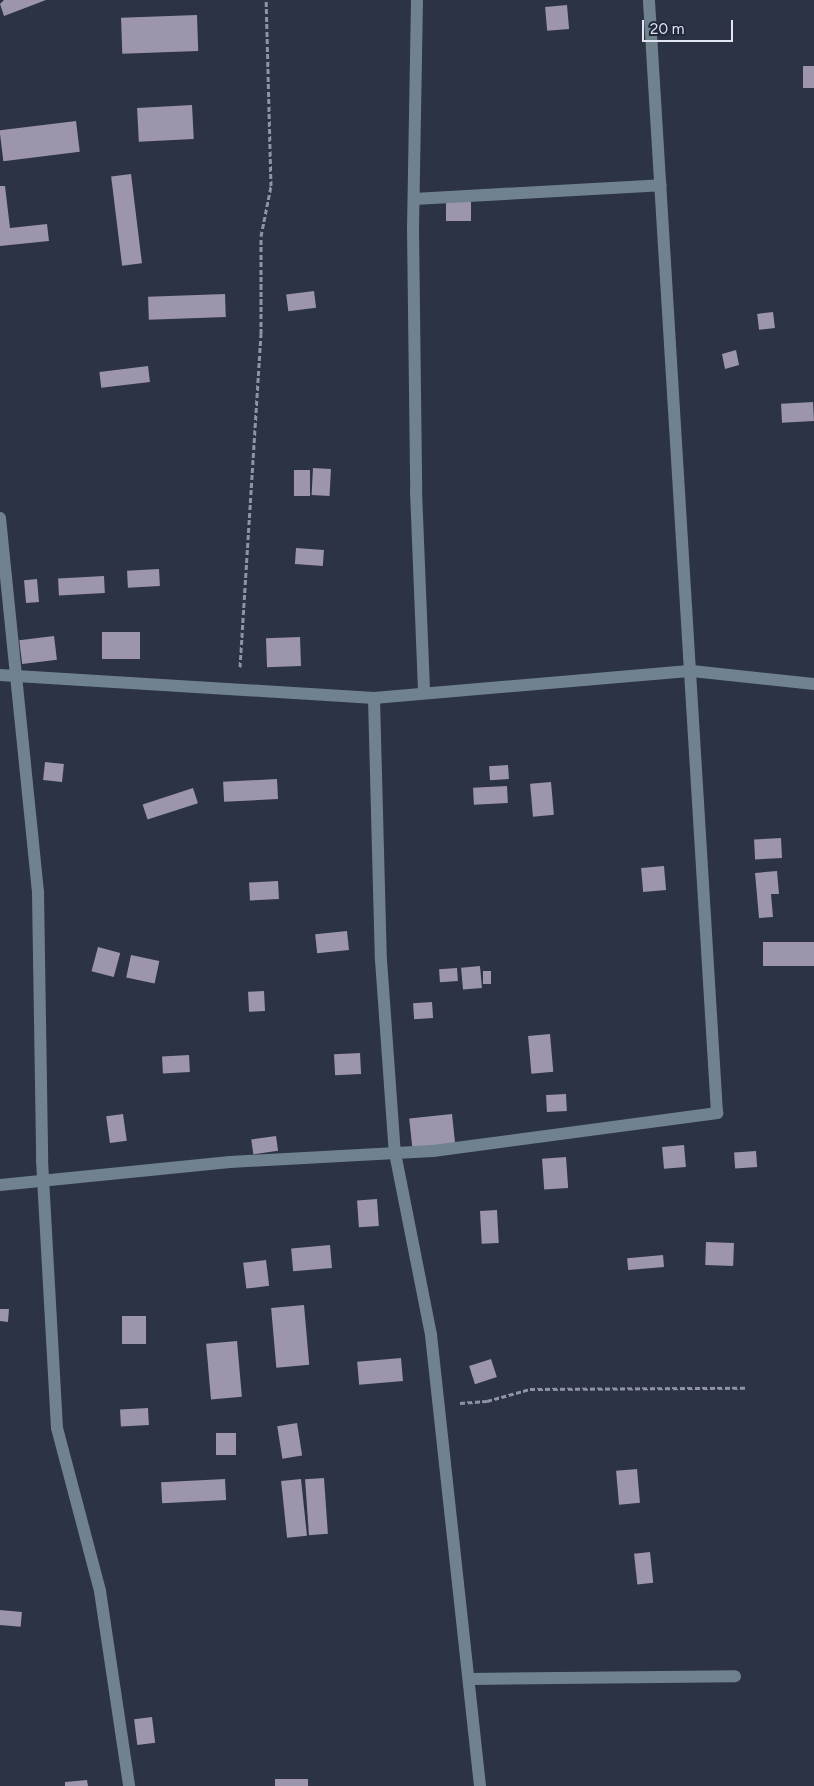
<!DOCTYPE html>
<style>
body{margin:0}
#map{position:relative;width:814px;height:1786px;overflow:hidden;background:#2b3345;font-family:Figtree,sans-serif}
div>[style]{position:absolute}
.building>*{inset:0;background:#9c95ac;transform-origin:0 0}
.path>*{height:3px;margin-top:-1.5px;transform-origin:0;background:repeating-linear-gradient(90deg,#8e94a3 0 5px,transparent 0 7.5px)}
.minor>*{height:12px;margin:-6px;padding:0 6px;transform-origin:6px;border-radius:6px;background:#70828d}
span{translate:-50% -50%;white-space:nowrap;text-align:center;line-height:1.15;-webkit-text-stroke:5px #21293a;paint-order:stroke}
.scale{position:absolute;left:642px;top:20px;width:91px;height:22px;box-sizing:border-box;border:2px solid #e1e6f2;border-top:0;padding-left:6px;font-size:15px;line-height:18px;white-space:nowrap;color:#e1e6f2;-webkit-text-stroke:4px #21293a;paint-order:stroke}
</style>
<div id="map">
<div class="building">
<i style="clip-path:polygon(4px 0,46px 0,4px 16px,0 4px)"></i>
<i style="left:567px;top:5px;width:24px;height:22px;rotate:85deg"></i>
<i style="left:197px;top:15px;width:36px;height:76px;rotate:88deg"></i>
<i style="left:814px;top:66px;width:22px;height:11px;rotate:90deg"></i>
<i style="left:192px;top:105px;width:34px;height:55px;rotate:87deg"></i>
<i style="left:76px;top:121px;width:31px;height:77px;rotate:83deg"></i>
<i style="left:131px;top:174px;width:90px;height:20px;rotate:83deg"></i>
<i style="clip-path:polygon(0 186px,5px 186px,10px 228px,47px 224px,49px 241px,0 246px)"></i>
<i style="left:446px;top:202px;width:25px;height:19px"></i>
<i style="left:314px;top:291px;width:17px;height:28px;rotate:83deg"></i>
<i style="left:225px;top:294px;width:23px;height:77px;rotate:88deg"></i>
<i style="left:773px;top:312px;width:16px;height:16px;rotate:83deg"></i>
<i style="clip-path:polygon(736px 350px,739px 365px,725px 369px,722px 354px)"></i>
<i style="left:148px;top:366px;width:16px;height:49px;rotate:83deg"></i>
<i style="left:813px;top:402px;width:19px;height:32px;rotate:87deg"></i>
<i style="left:313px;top:468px;width:18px;height:27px;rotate:3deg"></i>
<i style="left:294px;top:470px;width:16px;height:26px"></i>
<i style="left:296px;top:548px;width:28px;height:16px;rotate:4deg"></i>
<i style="left:159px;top:569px;width:17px;height:32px;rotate:87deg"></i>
<i style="left:104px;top:576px;width:17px;height:46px;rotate:87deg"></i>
<i style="left:37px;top:579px;width:23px;height:13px;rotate:85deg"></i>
<i style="left:140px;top:632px;width:27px;height:38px;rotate:90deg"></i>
<i style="left:54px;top:636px;width:24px;height:35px;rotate:83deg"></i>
<i style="left:300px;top:637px;width:29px;height:34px;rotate:88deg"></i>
<i style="left:45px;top:762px;width:19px;height:18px;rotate:6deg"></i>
<i style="left:508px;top:765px;width:14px;height:19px;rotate:86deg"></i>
<i style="left:277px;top:779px;width:20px;height:54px;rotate:87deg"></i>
<i style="left:551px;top:782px;width:33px;height:21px;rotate:85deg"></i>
<i style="left:507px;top:786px;width:17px;height:34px;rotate:87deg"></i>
<i style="left:193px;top:788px;width:16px;height:53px;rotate:72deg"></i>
<i style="left:781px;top:838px;width:20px;height:27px;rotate:87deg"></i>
<i style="left:664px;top:866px;width:24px;height:23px;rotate:85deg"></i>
<i style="clip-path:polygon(777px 871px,779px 894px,771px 894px,773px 917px,759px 918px,755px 873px)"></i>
<i style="left:278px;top:881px;width:18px;height:29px;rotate:87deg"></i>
<i style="left:347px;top:931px;width:19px;height:32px;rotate:84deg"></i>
<i style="left:814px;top:942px;width:24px;height:51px;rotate:90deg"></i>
<i style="left:98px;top:947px;width:23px;height:25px;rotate:15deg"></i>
<i style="left:131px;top:955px;width:29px;height:23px;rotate:12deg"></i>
<i style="left:480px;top:966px;width:22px;height:19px;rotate:85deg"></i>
<i style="left:457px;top:968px;width:13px;height:18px;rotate:86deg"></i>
<i style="left:483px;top:971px;width:8px;height:13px"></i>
<i style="left:264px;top:991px;width:20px;height:16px;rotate:87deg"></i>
<i style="left:432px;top:1002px;width:16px;height:19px;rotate:86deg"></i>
<i style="left:550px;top:1034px;width:38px;height:22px;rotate:85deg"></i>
<i style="left:360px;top:1053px;width:21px;height:26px;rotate:87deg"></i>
<i style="left:189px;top:1055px;width:17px;height:27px;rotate:87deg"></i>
<i style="left:566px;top:1094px;width:17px;height:20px;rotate:87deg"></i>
<i style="left:123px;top:1114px;width:27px;height:17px;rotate:82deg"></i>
<i style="left:452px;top:1114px;width:30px;height:43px;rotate:84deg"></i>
<i style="left:276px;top:1136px;width:15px;height:25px;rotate:82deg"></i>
<i style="left:684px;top:1145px;width:22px;height:22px;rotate:85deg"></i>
<i style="left:756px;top:1151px;width:16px;height:22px;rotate:86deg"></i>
<i style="left:566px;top:1157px;width:31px;height:24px;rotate:86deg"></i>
<i style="left:377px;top:1199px;width:27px;height:20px;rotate:86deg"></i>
<i style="left:497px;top:1210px;width:33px;height:17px;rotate:87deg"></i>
<i style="left:706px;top:1242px;width:28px;height:23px;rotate:2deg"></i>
<i style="left:330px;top:1245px;width:23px;height:39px;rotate:85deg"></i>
<i style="left:663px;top:1255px;width:12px;height:36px;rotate:85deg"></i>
<i style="left:266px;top:1260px;width:26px;height:23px;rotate:83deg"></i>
<i style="left:304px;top:1305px;width:60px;height:33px;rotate:85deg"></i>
<i style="clip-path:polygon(0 1309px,9px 1309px,8px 1322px,0 1321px)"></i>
<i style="left:122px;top:1316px;width:24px;height:28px"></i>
<i style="left:237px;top:1341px;width:56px;height:31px;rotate:85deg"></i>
<i style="left:401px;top:1358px;width:23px;height:44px;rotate:85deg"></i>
<i style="left:491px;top:1359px;width:19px;height:23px;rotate:72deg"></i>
<i style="left:148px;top:1408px;width:17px;height:28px;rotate:87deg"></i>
<i style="left:297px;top:1423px;width:33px;height:20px;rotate:81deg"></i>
<i style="left:236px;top:1433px;width:22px;height:20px;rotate:90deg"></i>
<i style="left:637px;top:1469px;width:34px;height:21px;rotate:85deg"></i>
<i style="left:324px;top:1478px;width:56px;height:19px;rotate:86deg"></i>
<i style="left:225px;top:1479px;width:21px;height:64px;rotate:87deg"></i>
<i style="left:301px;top:1479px;width:57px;height:20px;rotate:84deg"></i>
<i style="left:650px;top:1552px;width:31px;height:16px;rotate:84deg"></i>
<i style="left:0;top:1610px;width:22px;height:15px;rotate:5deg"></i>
<i style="left:152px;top:1717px;width:26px;height:18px;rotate:83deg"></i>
<i style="left:275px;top:1779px;width:33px;height:7px"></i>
<i style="clip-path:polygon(87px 1780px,88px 1786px,65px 1786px,65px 1782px)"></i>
</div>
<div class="path">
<i style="left:240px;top:667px;width:334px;rotate:-86.4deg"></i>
<i style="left:261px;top:334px;width:98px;rotate:-90deg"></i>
<i style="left:261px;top:236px;width:51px;rotate:-78.7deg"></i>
<i style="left:271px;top:186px;width:186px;rotate:-91.5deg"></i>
<i style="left:460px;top:1403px;width:27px;rotate:-4deg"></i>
<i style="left:487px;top:1401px;width:45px;rotate:-15.6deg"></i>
<i style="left:530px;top:1389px;width:216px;rotate:-0.3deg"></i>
</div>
<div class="minor">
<i style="left:417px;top:0;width:228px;rotate:91deg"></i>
<i style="left:413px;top:228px;width:263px;rotate:89.3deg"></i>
<i style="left:416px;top:491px;width:200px;rotate:87.7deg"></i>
<i style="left:414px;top:199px;width:247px;rotate:-3.2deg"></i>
<i style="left:0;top:518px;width:377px;rotate:84.2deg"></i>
<i style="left:38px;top:893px;width:267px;rotate:89.1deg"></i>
<i style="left:42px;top:1160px;width:268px;rotate:86.8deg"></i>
<i style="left:57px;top:1428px;width:169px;rotate:75.2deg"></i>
<i style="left:100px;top:1591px;width:197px;rotate:81.5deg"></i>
<i style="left:0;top:675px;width:375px;rotate:3.5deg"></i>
<i style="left:374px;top:698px;width:319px;rotate:-4.9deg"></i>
<i style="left:692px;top:671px;width:123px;rotate:6.1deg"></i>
<i style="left:374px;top:698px;width:262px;rotate:88.5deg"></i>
<i style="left:381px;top:960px;width:194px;rotate:85.9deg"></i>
<i style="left:395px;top:1153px;width:186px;rotate:78.8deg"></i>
<i style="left:431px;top:1335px;width:454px;rotate:83.8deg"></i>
<i style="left:0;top:1185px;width:231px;rotate:-5.7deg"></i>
<i style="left:230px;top:1162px;width:203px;rotate:-3.1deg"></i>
<i style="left:433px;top:1151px;width:287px;rotate:-7.6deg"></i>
<i style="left:717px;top:1113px;width:1115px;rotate:-93.5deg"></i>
<i style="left:469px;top:1679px;width:266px;rotate:-0.6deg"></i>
</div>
<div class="scale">20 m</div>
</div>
